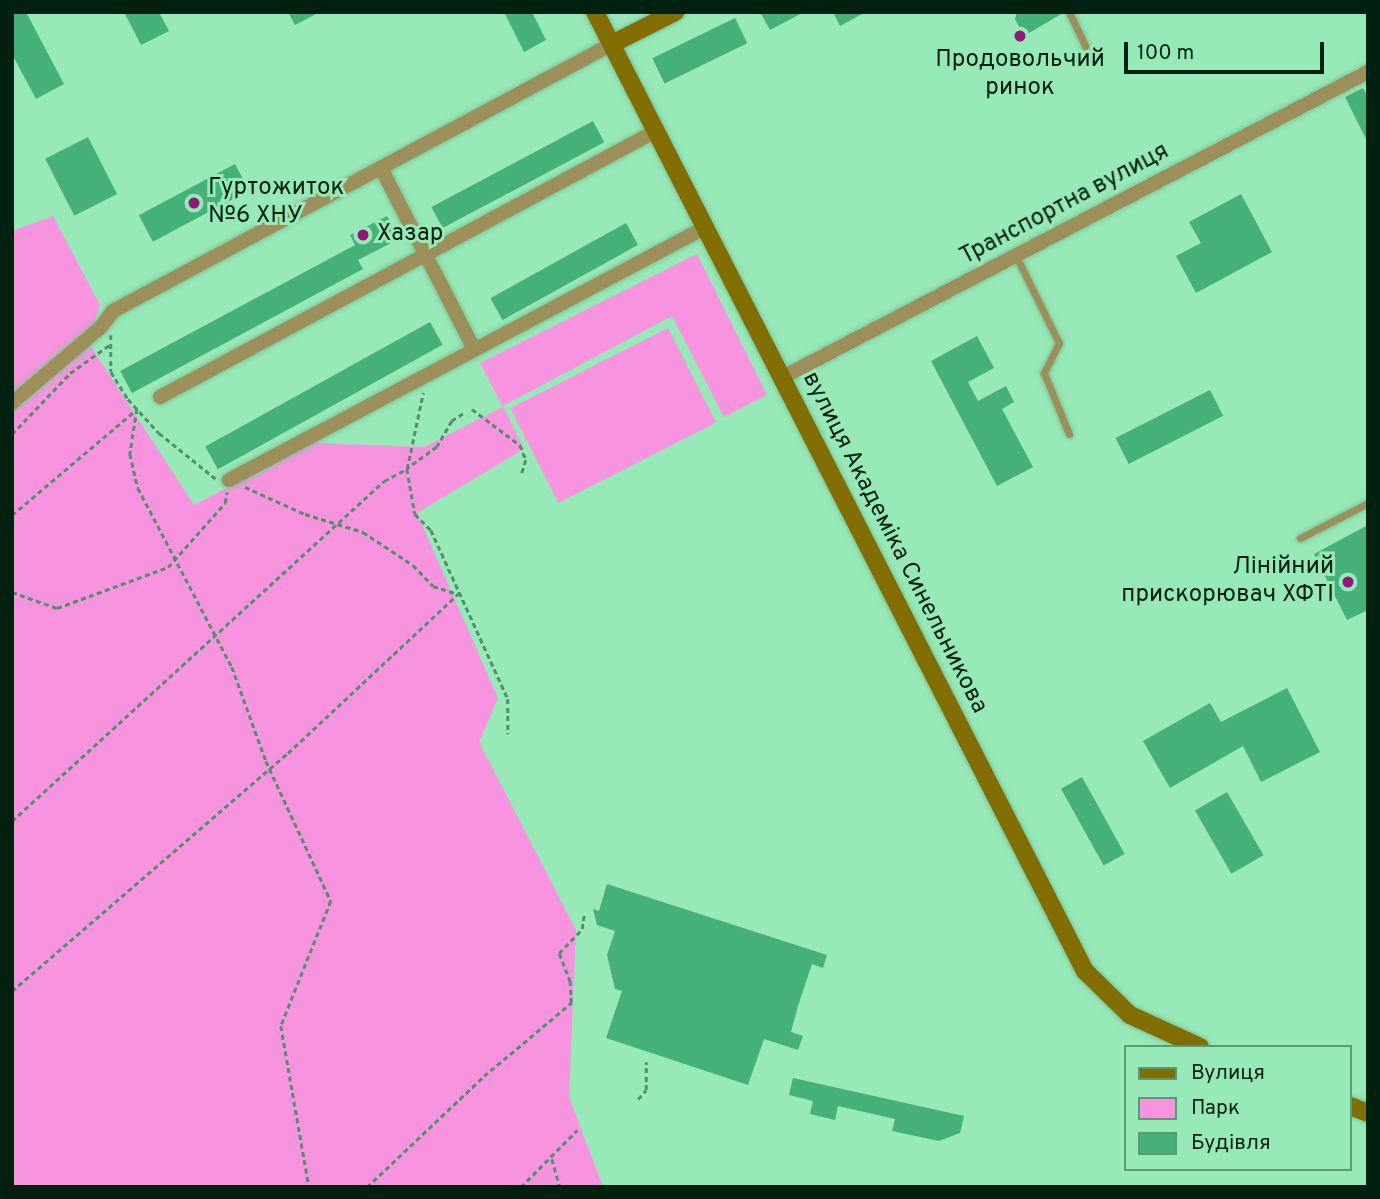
<!DOCTYPE html>
<meta charset="utf-8">
<style>
body{margin:0}
#map{position:relative;width:1380px;height:1199px;overflow:hidden;background:#97e9b7;font-family:Overpass,sans-serif}
div>[style]{position:absolute}
.green>*{inset:0;background:#f893df;transform-origin:0 0}
.building>*{inset:0;background:#45b077;transform-origin:0 0}
.path>*{height:2.5px;margin-top:-1.25px;transform-origin:0;background:repeating-linear-gradient(90deg,#538f6b 0 5px,transparent 0 8.5px)}
.roads{filter:drop-shadow(0 0 2px #7cc599) drop-shadow(0 0 2px #7cc599)}
.lane>*{height:7px;margin:-3.5px;padding:0 3.5px;transform-origin:3.5px;border-radius:3.5px;background:#9c8f5a}
.street>*{height:14px;margin:-7px;padding:0 7px;transform-origin:7px;border-radius:7px;background:#9c8f5a}
.secondary>*{height:18px;margin:-9px;padding:0 9px;transform-origin:9px;border-radius:9px;background:#816d00}
.dots>*{width:19px;height:19px;translate:-50% -50%;box-sizing:border-box;border:4px solid #97e9b7;border-radius:50%}
span{translate:-50% -50%;white-space:nowrap;text-align:center;line-height:1.15;-webkit-text-stroke:6px #97e9b7;paint-order:stroke}
.poi-label{font-size:24px;color:#00210f}
.left{translate:0 -50%;text-align:left}
.right{translate:-100% -50%;text-align:right}
.street-label{font-size:24px;color:#00210f}
.frame{position:absolute;inset:0;border:14px solid #00210f;pointer-events:none}
.legend{position:absolute;left:1124px;top:1045px;width:228px;height:126px;box-sizing:border-box;background:#97e9b7;border:2px solid #5b9974;margin:0;padding:9px 12px;list-style:none;font-size:21px;color:#00210f}
.legend li{display:flex;align-items:center;gap:14px;height:35px}
.legend b{width:35px;border:2px solid #5b9974}
.scale{position:absolute;left:1124px;top:42px;width:200px;height:32px;box-sizing:border-box;border:4px solid #00210f;border-top:0;padding-left:9px;font-size:21px;line-height:24px;white-space:nowrap;color:#00210f;-webkit-text-stroke:5px #97e9b7;paint-order:stroke}
</style>
<div id="map">
<div class="green">
<i style="clip-path:polygon(53px 216px,100px 305px,88px 342px,194px 505px,313px 443px,424px 447px,503px 407px,480px 363px,697px 254px,767px 395px,724px 417px,672px 316px,503px 406px,524px 449px,417px 513px,498px 698px,479px 742px,576px 930px,569px 1097px,603px 1187px,12px 1187px,12px 231px)"></i>
<i style="left:668px;top:328px;width:106px;height:177px;rotate:63deg"></i>
</div>
<div class="building">
<i style="clip-path:polygon(12px 12px,27px 14px,64px 84px,36px 99px,12px 54px)"></i>
<i style="clip-path:polygon(124px 12px,159px 12px,169px 31px,141px 45px)"></i>
<i style="clip-path:polygon(288px 12px,320px 12px,295px 25px)"></i>
<i style="clip-path:polygon(504px 12px,532px 12px,546px 40px,524px 52px)"></i>
<i style="clip-path:polygon(760px 12px,804px 12px,770px 30px)"></i>
<i style="clip-path:polygon(833px 12px,866px 12px,840px 26px)"></i>
<i style="clip-path:polygon(1017px 12px,1063px 12px,1063px 13px,1024px 36px,1015px 19px)"></i>
<i style="left:735px;top:18px;width:28px;height:92px;rotate:64deg"></i>
<i style="clip-path:polygon(1363px 88px,1368px 97px,1368px 143px,1345px 97px)"></i>
<i style="left:593px;top:121px;width:24px;height:183px;rotate:62deg"></i>
<i style="left:88px;top:137px;width:64px;height:48px;rotate:63deg"></i>
<i style="left:235px;top:164px;width:30px;height:109px;rotate:62deg"></i>
<i style="clip-path:polygon(1241px 194px,1272px 252px,1196px 293px,1176px 256px,1201px 243px,1189px 222px)"></i>
<i style="clip-path:polygon(387px 216px,399px 239px,358px 260px,363px 269px,132px 393px,120px 371px,355px 245px,350px 235px)"></i>
<i style="left:626px;top:223px;width:25px;height:155px;rotate:61deg"></i>
<i style="left:430px;top:322px;width:26px;height:257px;rotate:61deg"></i>
<i style="clip-path:polygon(977px 336px,994px 368px,968px 382px,978px 401px,1006px 386px,1014px 402px,1002px 409px,1033px 467px,997px 486px,931px 361px)"></i>
<i style="left:1210px;top:390px;width:29px;height:106px;rotate:63deg"></i>
<i style="clip-path:polygon(1368px 525px,1368px 610px,1347px 620px,1314px 554px)"></i>
<i style="clip-path:polygon(1287px 688px,1320px 752px,1261px 782px,1243px 746px,1170px 788px,1143px 741px,1210px 703px,1221px 722px)"></i>
<i style="left:1082px;top:777px;width:88px;height:24px;rotate:61deg"></i>
<i style="left:1227px;top:792px;width:73px;height:37px;rotate:60deg"></i>
<i style="clip-path:polygon(607px 884px,827px 955px,823px 968px,812px 964px,798px 1006px,791px 1032px,803px 1036px,798px 1050px,764px 1039px,748px 1085px,606px 1038px,622px 991px,615px 989px,607px 955px,615px 931px,597px 925px,593px 909px,599px 911px)"></i>
<i style="clip-path:polygon(793px 1078px,964px 1116px,960px 1133px,939px 1141px,892px 1131px,895px 1119px,838px 1106px,835px 1120px,810px 1114px,813px 1101px,789px 1095px)"></i>
</div>
<div class="path">
<i style="left:111px;top:335px;width:37px;rotate:90deg"></i>
<i style="left:111px;top:372px;width:32px;rotate:58deg"></i>
<i style="left:128px;top:399px;width:46px;rotate:47.6deg"></i>
<i style="left:159px;top:433px;width:73px;rotate:38.9deg"></i>
<i style="left:137px;top:409px;width:46px;rotate:98.8deg"></i>
<i style="left:130px;top:454px;width:35px;rotate:77deg"></i>
<i style="left:138px;top:488px;width:202px;rotate:62.3deg"></i>
<i style="left:232px;top:667px;width:100px;rotate:70.1deg"></i>
<i style="left:266px;top:761px;width:154px;rotate:65.1deg"></i>
<i style="left:331px;top:901px;width:135px;rotate:111.8deg"></i>
<i style="left:281px;top:1026px;width:163px;rotate:80.1deg"></i>
<i style="left:472px;top:409px;width:60px;rotate:36.9deg"></i>
<i style="left:520px;top:445px;width:16px;rotate:68deg"></i>
<i style="left:526px;top:460px;width:14px;rotate:107deg"></i>
<i style="left:463px;top:414px;width:13px;rotate:148deg"></i>
<i style="left:452px;top:421px;width:30px;rotate:120deg"></i>
<i style="left:437px;top:447px;width:37px;rotate:144deg"></i>
<i style="left:407px;top:469px;width:46px;rotate:79.9deg"></i>
<i style="left:415px;top:514px;width:23px;rotate:45deg"></i>
<i style="left:431px;top:530px;width:186px;rotate:65.5deg"></i>
<i style="left:508px;top:699px;width:35px;rotate:90deg"></i>
<i style="left:12px;top:434px;width:84px;rotate:-46.4deg"></i>
<i style="left:70px;top:373px;width:50px;rotate:-35.3deg"></i>
<i style="left:245px;top:487px;width:66px;rotate:24.2deg"></i>
<i style="left:305px;top:514px;width:61px;rotate:17.2deg"></i>
<i style="left:363px;top:532px;width:60px;rotate:33.4deg"></i>
<i style="left:413px;top:565px;width:29px;rotate:46deg"></i>
<i style="left:433px;top:586px;width:26px;rotate:18deg"></i>
<i style="left:12px;top:515px;width:164px;rotate:-40.3deg"></i>
<i style="left:12px;top:592px;width:48px;rotate:19.6deg"></i>
<i style="left:57px;top:608px;width:118px;rotate:-20.3deg"></i>
<i style="left:168px;top:567px;width:86px;rotate:-48.3deg"></i>
<i style="left:225px;top:503px;width:11px;rotate:-80deg"></i>
<i style="left:12px;top:821px;width:504px;rotate:-42.43deg"></i>
<i style="left:384px;top:481px;width:26px;rotate:-28deg"></i>
<i style="left:407px;top:469px;width:78px;rotate:-78.1deg"></i>
<i style="left:12px;top:991px;width:364px;rotate:-40.8deg"></i>
<i style="left:288px;top:753px;width:233px;rotate:-43.1deg"></i>
<i style="left:638px;top:1099px;width:12px;rotate:-48deg"></i>
<i style="left:646px;top:1090px;width:28px;rotate:-90deg"></i>
<i style="left:552px;top:1159px;width:29px;rotate:74deg"></i>
<i style="left:367px;top:1187px;width:161px;rotate:-43.5deg"></i>
<i style="left:484px;top:1076px;width:114px;rotate:-40deg"></i>
<i style="left:571px;top:1003px;width:21px;rotate:-93deg"></i>
<i style="left:570px;top:982px;width:31px;rotate:-111deg"></i>
<i style="left:559px;top:953px;width:33px;rotate:-46deg"></i>
<i style="left:582px;top:929px;width:14px;rotate:-82deg"></i>
<i style="left:521px;top:1187px;width:80px;rotate:-45.5deg"></i>
</div>
<div class="roads">
<div class="lane">
<i style="left:1069px;top:12px;width:47px;rotate:64.5deg"></i>
<i style="left:1016px;top:256px;width:97px;rotate:63.7deg"></i>
<i style="left:1059px;top:343px;width:34px;rotate:117deg"></i>
<i style="left:1044px;top:373px;width:66px;rotate:67.7deg"></i>
<i style="left:1300px;top:538px;width:76px;rotate:-27.2deg"></i>
</div>
<div class="street">
<i style="left:381px;top:168px;width:203px;rotate:62.8deg"></i>
<i style="left:783px;top:377px;width:660px;rotate:-27.54deg"></i>
<i style="left:160px;top:397px;width:563px;rotate:-28.2deg"></i>
<i style="left:12px;top:403px;width:117px;rotate:-40.5deg"></i>
<i style="left:101px;top:327px;width:20px;rotate:-53deg"></i>
<i style="left:113px;top:311px;width:566px;rotate:-28.15deg"></i>
<i style="left:229px;top:480px;width:540px;rotate:-27.94deg"></i>
</div>
<div class="secondary">
<i style="left:595px;top:12px;width:1077px;rotate:62.94deg"></i>
<i style="left:1085px;top:971px;width:63px;rotate:44.4deg"></i>
<i style="left:1130px;top:1015px;width:77px;rotate:24.6deg"></i>
<i style="left:612px;top:44px;width:71px;rotate:-26.9deg"></i>
<i style="left:1350px;top:1106px;width:19px;rotate:21deg"></i>
</div>
</div>
<div class="dots">
<i style="left:1020px;top:36px;background:#8e197a"></i>
<i style="left:194px;top:203px;background:#8e197a"></i>
<i style="left:363px;top:235px;background:#8e197a"></i>
<i style="left:1348px;top:582px;background:#8e197a"></i>
</div>
<div class="poi-label">
<span style="left:1020px;top:75px">Продовольчий<br>ринок</span>
<span class="left" style="left:208px;top:203px">Гуртожиток<br>№6 ХНУ</span>
<span class="left" style="left:377px;top:235px">Хазар</span>
<span class="right" style="left:1334px;top:582px">Лінійний<br>прискорювач ХФТІ</span>
</div>
<div class="street-label">
<span style="left:1065px;top:205px;rotate:-28deg">Транспортна вулиця</span>
<span style="left:894px;top:543px;rotate:63deg">вулиця Академіка Синельникова</span>
</div>
<div class="frame"></div>
<ul class="legend">
<li><b style="height:9px;background:#816d00"></b>Вулиця</li>
<li><b style="height:19px;background:#f893df"></b>Парк</li>
<li><b style="height:19px;background:#45b077"></b>Будівля</li>
</ul>
<div class="scale">100 m</div>
</div>
